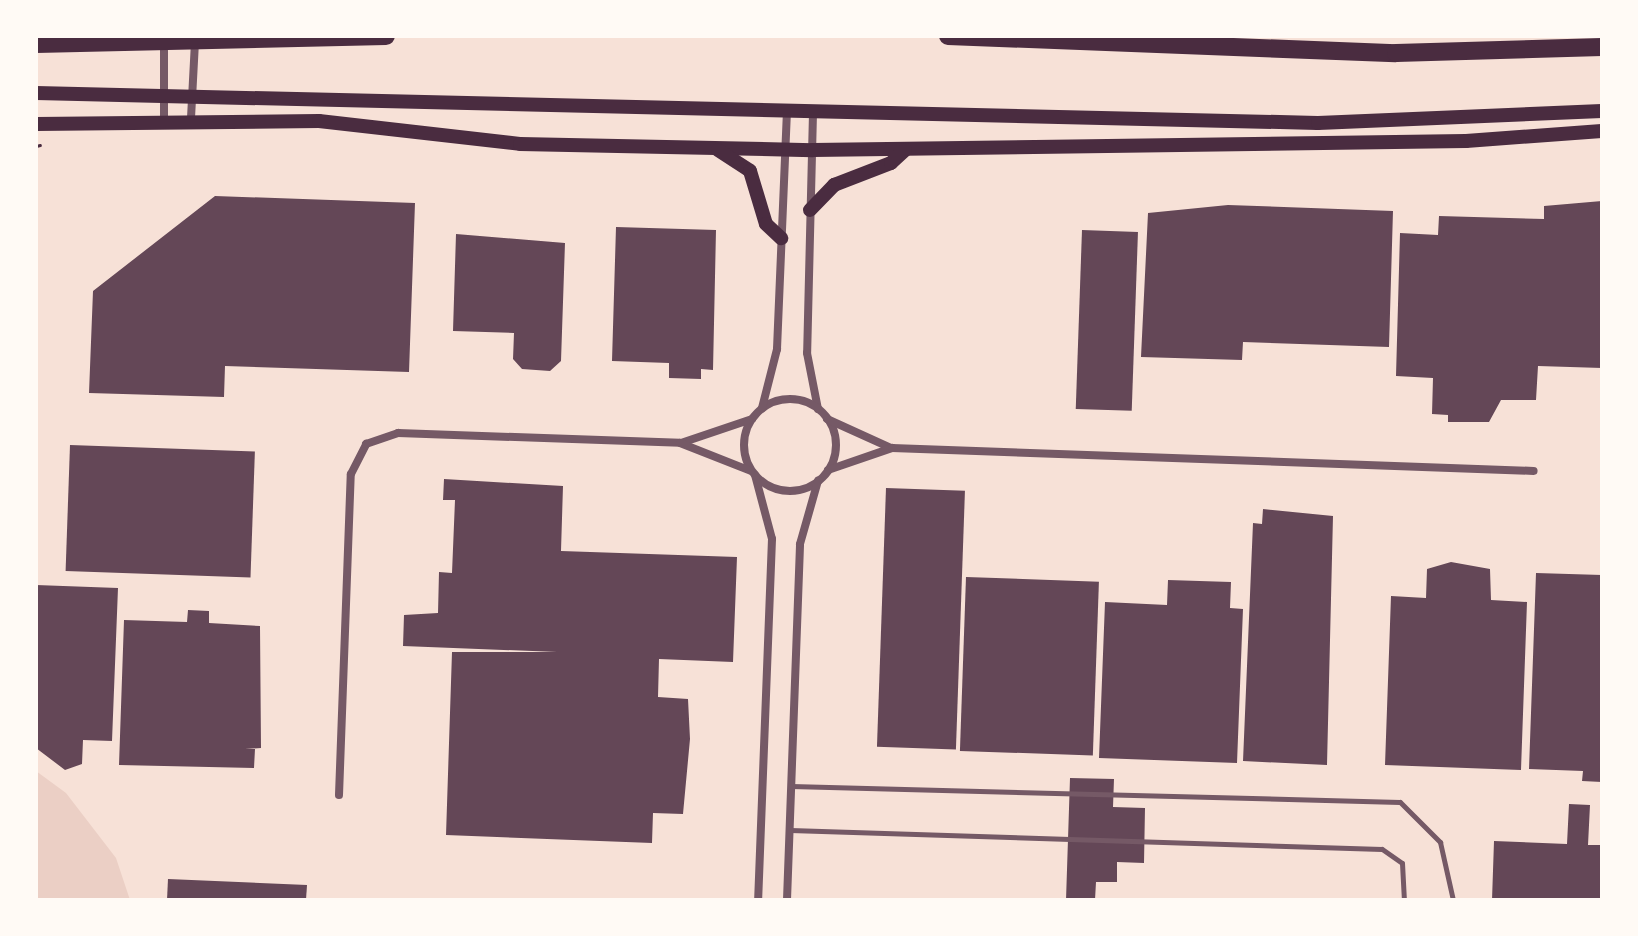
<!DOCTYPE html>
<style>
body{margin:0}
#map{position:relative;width:1638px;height:936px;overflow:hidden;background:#f7e1d7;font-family:"Space Grotesk",sans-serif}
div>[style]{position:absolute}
.green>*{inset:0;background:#ebcfc5}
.building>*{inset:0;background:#644757;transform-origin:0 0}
.path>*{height:3px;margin:-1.5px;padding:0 1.5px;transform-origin:1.5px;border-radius:1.5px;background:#4a2c40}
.service>*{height:5px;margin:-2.5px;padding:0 2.5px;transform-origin:2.5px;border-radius:2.5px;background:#755966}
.minor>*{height:8px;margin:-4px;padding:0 4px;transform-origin:4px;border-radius:4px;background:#755966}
.minor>.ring{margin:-4px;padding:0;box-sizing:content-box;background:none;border:8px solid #755966;border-radius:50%}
.secondary>*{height:14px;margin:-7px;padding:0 7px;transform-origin:7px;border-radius:7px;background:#4a2c40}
.motorway>*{height:18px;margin:-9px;padding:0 9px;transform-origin:9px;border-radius:9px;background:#4a2c40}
span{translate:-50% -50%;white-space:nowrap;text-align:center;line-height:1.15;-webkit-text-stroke:6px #fffaf5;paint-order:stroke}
.frame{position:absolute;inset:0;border:38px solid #fffaf5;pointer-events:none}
</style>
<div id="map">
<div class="green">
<i style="clip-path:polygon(36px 771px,66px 793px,116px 858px,130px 900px,36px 900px)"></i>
</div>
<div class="building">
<i style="clip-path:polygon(215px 196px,415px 203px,409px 372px,225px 366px,224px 397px,89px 393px,93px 291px)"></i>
<i style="clip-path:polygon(1602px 201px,1602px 368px,1538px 366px,1536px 400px,1501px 400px,1489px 422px,1448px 422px,1448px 415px,1432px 414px,1433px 378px,1396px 376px,1400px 233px,1438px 235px,1439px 216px,1544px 219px,1544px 206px)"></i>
<i style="clip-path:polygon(1228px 205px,1393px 211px,1389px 347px,1243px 342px,1242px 360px,1141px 357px,1148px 213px)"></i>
<i style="clip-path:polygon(616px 227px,716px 230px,713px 370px,701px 369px,701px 379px,669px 378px,669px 363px,612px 361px)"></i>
<i style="left:1082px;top:230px;width:56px;height:179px;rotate:2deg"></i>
<i style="clip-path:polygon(456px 234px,565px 243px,561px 361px,550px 371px,522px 369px,513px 359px,514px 333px,453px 331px)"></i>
<i style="left:70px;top:445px;width:185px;height:126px;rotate:2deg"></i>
<i style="clip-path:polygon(444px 479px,563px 486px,561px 551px,737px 557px,733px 662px,659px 659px,658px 697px,688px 699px,690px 739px,683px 814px,653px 813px,652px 843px,446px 835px,452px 652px,557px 652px,403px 646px,404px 615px,438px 613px,439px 572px,452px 573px,455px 500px,443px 500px)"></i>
<i style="left:886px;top:488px;width:79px;height:259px;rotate:2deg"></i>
<i style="clip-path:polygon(1263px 509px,1333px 516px,1327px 765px,1243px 761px,1253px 523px,1262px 524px)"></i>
<i style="clip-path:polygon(1451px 562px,1490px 569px,1491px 600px,1527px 602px,1521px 770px,1385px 765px,1391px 596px,1426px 598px,1427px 569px)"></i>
<i style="clip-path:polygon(1536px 573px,1602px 575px,1602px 782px,1582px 781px,1583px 771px,1529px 769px)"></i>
<i style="left:966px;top:577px;width:133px;height:174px;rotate:2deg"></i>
<i style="clip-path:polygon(1168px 580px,1231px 582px,1230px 608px,1243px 609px,1237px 763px,1099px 758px,1105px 602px,1167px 605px)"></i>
<i style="clip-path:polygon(36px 585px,118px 588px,112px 741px,83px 740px,82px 764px,65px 770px,36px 748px)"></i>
<i style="clip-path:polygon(188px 610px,209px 611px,209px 623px,260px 626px,261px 748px,245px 749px,255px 749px,254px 768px,119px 765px,124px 620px,187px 622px)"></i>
<i style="clip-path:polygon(1070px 778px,1114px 779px,1113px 807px,1145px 808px,1144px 863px,1117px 862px,1117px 882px,1096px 882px,1095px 900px,1066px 900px)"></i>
<i style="clip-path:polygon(1569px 804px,1590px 805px,1588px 845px,1602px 845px,1602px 900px,1492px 900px,1494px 841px,1567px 844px)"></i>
<i style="clip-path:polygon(168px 879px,307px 885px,306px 900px,167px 900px)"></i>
</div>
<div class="path">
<i style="left:36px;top:146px;width:4px;rotate:-14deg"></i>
</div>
<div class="service">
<i style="left:791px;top:786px;width:609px;rotate:1.5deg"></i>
<i style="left:1400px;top:802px;width:57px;rotate:45deg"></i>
<i style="left:1440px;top:842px;width:59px;rotate:77.4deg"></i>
<i style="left:790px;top:830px;width:592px;rotate:1.84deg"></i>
<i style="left:1382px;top:849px;width:24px;rotate:35deg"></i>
<i style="left:1402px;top:863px;width:37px;rotate:87deg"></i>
</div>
<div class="minor">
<i style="left:813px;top:113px;width:240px;rotate:91.4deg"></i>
<i style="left:807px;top:353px;width:57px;rotate:78.9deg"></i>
<i style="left:191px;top:118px;width:77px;rotate:-87deg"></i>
<i style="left:164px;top:120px;width:79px;rotate:-90deg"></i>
<i class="ring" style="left:744px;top:399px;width:84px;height:84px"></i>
<i style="left:762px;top:408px;width:61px;rotate:-75.7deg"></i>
<i style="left:777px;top:349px;width:236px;rotate:-87.6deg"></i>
<i style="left:827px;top:419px;width:70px;rotate:24.4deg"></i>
<i style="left:681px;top:443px;width:75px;rotate:-18.7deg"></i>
<i style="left:828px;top:470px;width:68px;rotate:-19deg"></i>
<i style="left:892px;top:448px;width:642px;rotate:2.05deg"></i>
<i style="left:755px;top:475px;width:66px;rotate:75.1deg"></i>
<i style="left:772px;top:539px;width:361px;rotate:92.2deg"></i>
<i style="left:339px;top:795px;width:321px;rotate:-87.9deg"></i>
<i style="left:351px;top:474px;width:34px;rotate:-63deg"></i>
<i style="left:366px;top:444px;width:34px;rotate:-19deg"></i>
<i style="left:398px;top:433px;width:282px;rotate:2deg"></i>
<i style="left:680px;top:443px;width:76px;rotate:21.5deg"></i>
<i style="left:787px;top:900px;width:356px;rotate:-87.9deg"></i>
<i style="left:800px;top:544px;width:66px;rotate:-74.1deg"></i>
</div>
<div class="secondary">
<i style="left:36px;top:93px;width:1282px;rotate:1.34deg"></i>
<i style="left:1318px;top:123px;width:284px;rotate:-2.4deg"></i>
<i style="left:36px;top:124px;width:283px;rotate:-0.6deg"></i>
<i style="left:319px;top:121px;width:202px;rotate:6.5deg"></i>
<i style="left:520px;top:144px;width:293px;rotate:1.2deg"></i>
<i style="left:813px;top:150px;width:653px;rotate:-0.79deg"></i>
<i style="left:1466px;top:141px;width:136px;rotate:-4.2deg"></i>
<i style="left:718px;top:150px;width:38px;rotate:33deg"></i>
<i style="left:750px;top:171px;width:55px;rotate:73.2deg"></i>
<i style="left:766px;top:224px;width:21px;rotate:43deg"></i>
<i style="left:810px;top:210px;width:35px;rotate:-46deg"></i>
<i style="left:834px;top:185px;width:61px;rotate:-21.1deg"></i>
<i style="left:891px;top:163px;width:19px;rotate:-43deg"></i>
</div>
<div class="motorway">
<i style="left:948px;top:36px;width:448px;rotate:2.2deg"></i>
<i style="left:1396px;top:53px;width:206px;rotate:-1.7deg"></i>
<i style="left:36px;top:44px;width:350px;rotate:-1.3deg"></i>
</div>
<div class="frame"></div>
</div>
